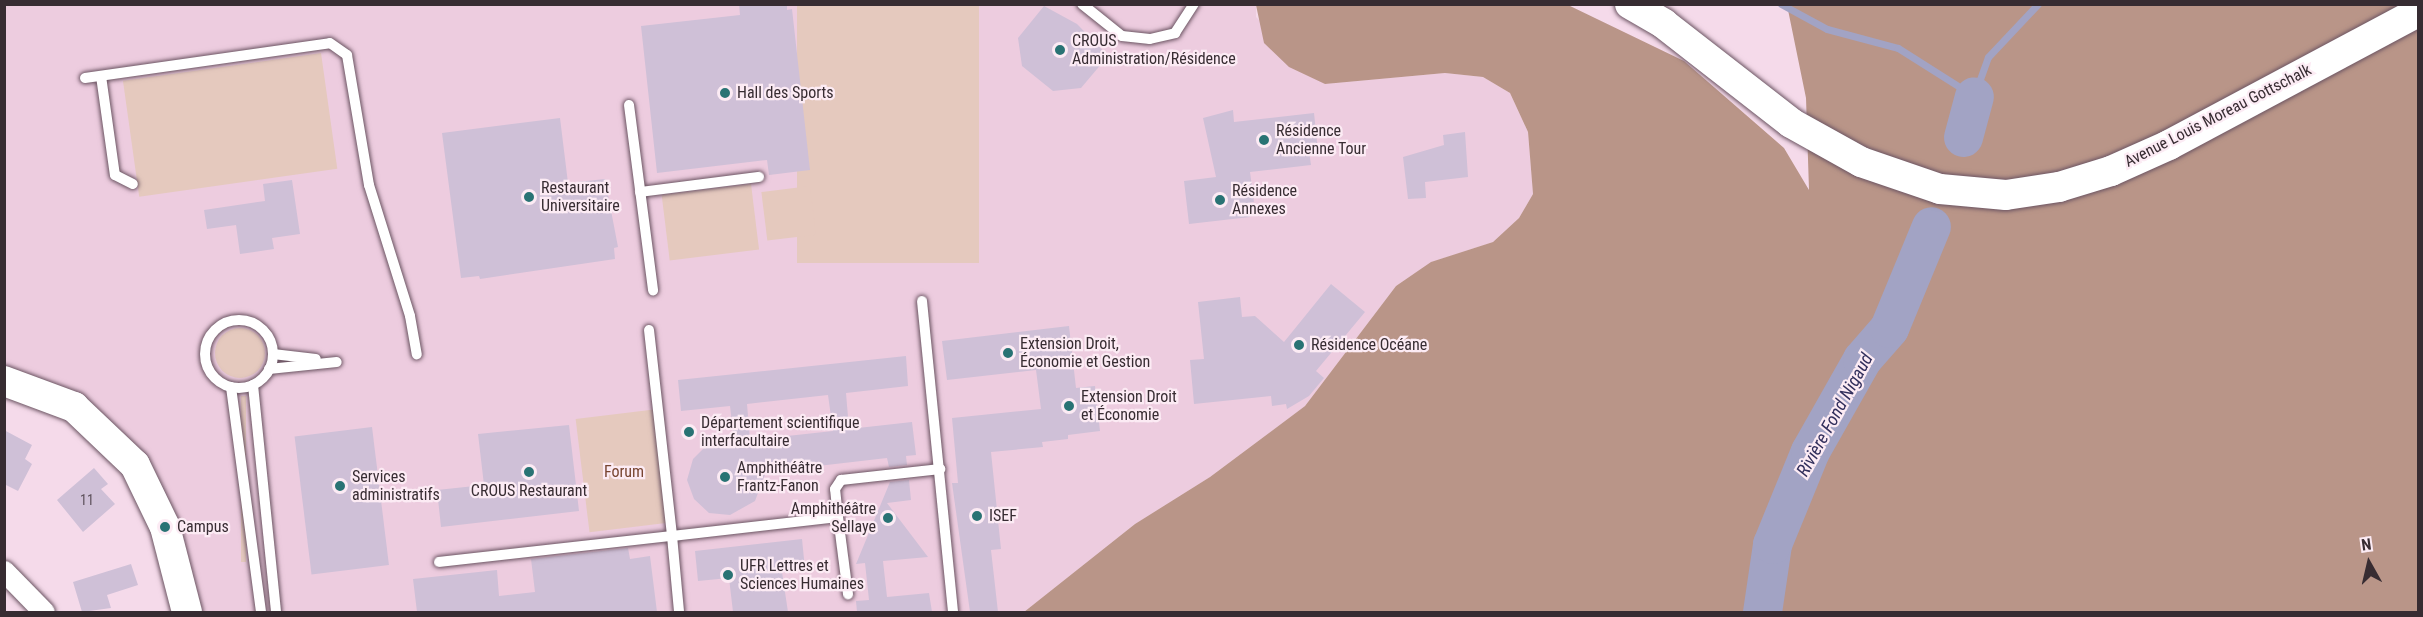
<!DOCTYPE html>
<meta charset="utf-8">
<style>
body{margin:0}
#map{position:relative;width:2423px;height:617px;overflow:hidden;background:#f5daea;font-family:"Roboto Condensed",sans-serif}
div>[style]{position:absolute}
.built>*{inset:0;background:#edccdf}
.green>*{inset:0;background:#e5c9be;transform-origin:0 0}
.round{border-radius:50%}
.forest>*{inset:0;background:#b99588}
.stream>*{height:7px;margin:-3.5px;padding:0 3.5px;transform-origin:3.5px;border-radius:3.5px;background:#a2a3c4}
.river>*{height:39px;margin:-19.5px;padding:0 19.5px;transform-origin:19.5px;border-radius:19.5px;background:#a2a3c4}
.building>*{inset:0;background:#cfc0d7;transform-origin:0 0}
.roads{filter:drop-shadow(0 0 2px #6b5462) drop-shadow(0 0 2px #6b5462)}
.lane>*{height:10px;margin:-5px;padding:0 5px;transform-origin:5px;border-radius:5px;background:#fff}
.lane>.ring{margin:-5px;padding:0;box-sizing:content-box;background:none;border:10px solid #fff;border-radius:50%}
.street>*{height:21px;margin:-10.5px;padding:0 10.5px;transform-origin:10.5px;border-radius:10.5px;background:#fff}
.secondary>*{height:30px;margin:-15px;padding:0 15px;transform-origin:15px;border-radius:15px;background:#fff}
.dots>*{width:16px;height:16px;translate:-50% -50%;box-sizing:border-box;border:3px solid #fcebf4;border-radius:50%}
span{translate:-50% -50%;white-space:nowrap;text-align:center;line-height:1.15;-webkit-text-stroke:4.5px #fcebf4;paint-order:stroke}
.number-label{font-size:14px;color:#5d515b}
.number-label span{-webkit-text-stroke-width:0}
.poi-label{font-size:16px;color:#372c32}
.left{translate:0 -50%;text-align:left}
.right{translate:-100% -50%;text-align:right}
.street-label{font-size:16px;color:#372c32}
.park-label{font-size:16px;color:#784531}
.water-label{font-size:18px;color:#322f5c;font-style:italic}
.frame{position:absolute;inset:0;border:6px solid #372c32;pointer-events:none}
.north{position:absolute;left:2339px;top:533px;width:60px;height:60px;-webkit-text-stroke:4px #fcebf4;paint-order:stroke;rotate:352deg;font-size:16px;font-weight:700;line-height:24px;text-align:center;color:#372c32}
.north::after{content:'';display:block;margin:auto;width:21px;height:27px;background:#372c32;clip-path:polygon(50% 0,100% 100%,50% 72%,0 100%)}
</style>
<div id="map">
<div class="built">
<i style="clip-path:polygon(5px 5px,1256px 5px,1256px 17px,1325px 84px,1445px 73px,1483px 77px,1510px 93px,1528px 132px,1533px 194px,1519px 218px,1493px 242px,1432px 262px,1396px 286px,1305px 406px,1210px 477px,1135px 524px,1024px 612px,187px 612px,119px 446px,5px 381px)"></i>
</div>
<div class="green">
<i style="left:797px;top:5px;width:182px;height:258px"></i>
<i style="left:321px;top:53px;width:117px;height:200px;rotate:82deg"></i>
<i style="left:751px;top:184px;width:66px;height:90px;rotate:83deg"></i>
<i style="left:810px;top:186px;width:49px;height:49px;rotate:83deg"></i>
<i class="round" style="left:215px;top:328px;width:50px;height:50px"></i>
<i style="left:241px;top:396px;width:5px;height:166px"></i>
<i style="left:658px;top:409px;width:114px;height:83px;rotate:83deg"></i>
</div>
<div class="forest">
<i style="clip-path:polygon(1256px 5px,1568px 5px,1684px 61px,1784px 148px,1809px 190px,1806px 98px,1787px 5px,2418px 5px,2418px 612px,1024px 612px,1135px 524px,1210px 477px,1305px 406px,1396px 286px,1431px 262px,1493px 242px,1519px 218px,1533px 194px,1528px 132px,1510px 93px,1483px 77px,1445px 73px,1325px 84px,1289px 67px,1264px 43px)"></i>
</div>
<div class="stream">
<i style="left:1781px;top:4px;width:52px;rotate:28.5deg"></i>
<i style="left:1827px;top:29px;width:73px;rotate:15deg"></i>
<i style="left:1898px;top:48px;width:90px;rotate:32.3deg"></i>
<i style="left:1974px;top:96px;width:41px;rotate:-70.3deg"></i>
<i style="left:1988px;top:57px;width:73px;rotate:-46.7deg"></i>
</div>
<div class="river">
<i style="left:1963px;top:137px;width:42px;rotate:-75deg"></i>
<i style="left:1762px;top:612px;width:69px;rotate:-81.6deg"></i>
<i style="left:1772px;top:544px;width:100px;rotate:-67.8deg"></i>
<i style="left:1810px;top:451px;width:106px;rotate:-60.5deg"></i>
<i style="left:1862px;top:359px;width:41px;rotate:-48.9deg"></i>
<i style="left:1889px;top:328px;width:110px;rotate:-67.6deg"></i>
</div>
<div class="building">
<i style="clip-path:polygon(739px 4px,787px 4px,787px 10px,792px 9px,810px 170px,769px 175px,767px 160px,657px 173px,641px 26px,740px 15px)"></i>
<i style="clip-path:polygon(1044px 6px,1077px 24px,1108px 56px,1081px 88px,1053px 91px,1022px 66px,1018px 38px)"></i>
<i style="clip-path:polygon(1233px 110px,1234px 122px,1314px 113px,1318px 151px,1309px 151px,1311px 165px,1250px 172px,1254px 202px,1249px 203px,1250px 217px,1189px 224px,1184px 181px,1216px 177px,1203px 118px)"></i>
<i style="clip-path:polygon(560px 118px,568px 183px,605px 179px,618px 247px,614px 248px,615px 259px,480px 279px,479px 276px,461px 278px,442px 133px)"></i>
<i style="clip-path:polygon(1465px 132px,1468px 177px,1425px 182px,1426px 198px,1408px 199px,1403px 157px,1444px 145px,1443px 135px)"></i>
<i style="clip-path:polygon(292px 180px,300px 234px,272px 238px,274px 249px,240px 254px,236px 225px,207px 229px,204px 210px,265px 201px,263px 184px)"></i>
<i style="clip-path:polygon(1331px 284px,1365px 312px,1316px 371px,1324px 378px,1309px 396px,1287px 409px,1286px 404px,1272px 406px,1271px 396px,1194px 404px,1190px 360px,1204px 359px,1198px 302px,1240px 297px,1242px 317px,1255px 316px,1284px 342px)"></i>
<i style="clip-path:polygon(1069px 326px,1076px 388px,1095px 386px,1100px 431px,1068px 435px,1068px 439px,1042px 442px,1043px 447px,991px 452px,1001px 549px,991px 550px,998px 612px,970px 612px,952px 483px,958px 483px,952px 418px,1041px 409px,1036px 370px,947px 380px,942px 341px)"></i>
<i style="clip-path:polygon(evenodd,906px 356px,908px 386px,846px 393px,849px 429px,912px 422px,916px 455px,906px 456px,907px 465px,889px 467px,887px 458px,766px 472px,755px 501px,730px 515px,709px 513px,694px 499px,687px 480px,693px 459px,707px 445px,734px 440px,730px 406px,681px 411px,678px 380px,906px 356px,828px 395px,833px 431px,750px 440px,747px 404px,828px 395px)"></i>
<i style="clip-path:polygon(569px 425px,579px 511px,441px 527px,437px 490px,484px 485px,478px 434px)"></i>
<i style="left:372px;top:427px;width:139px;height:78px;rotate:83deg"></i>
<i style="clip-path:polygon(4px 430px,32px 445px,25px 459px,32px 464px,18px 491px,4px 484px)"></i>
<i style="clip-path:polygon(94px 468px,108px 484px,101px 489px,115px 504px,83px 532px,57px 500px)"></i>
<i style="clip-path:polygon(909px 480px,911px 500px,887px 503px,928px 557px,883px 561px,887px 597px,929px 593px,932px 612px,857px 612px,856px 601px,869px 600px,865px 563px,856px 564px,890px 482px)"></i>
<i style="clip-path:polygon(802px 539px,805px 569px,782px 572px,788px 612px,733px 612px,729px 578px,698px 581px,695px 551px)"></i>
<i style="clip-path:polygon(628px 548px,630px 559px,650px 556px,657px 612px,417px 612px,413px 579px,497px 570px,499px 596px,535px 592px,531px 559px)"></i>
<i style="clip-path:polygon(131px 564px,138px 585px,107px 595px,111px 608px,82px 612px,73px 582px)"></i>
</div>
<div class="roads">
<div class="lane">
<i style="left:1082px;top:4px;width:51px;rotate:38.7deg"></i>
<i style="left:1122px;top:36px;width:28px;rotate:6deg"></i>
<i style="left:1150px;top:39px;width:26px;rotate:-13deg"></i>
<i style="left:1175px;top:33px;width:35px;rotate:-57deg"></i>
<i style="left:101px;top:76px;width:100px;rotate:82deg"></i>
<i style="left:115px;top:175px;width:20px;rotate:27deg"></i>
<i style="left:85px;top:78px;width:247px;rotate:-8.1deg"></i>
<i style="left:330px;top:43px;width:21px;rotate:35deg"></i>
<i style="left:347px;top:55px;width:132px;rotate:80.4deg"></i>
<i style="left:369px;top:185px;width:137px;rotate:72.6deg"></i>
<i style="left:410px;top:316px;width:39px;rotate:80deg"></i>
<i style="left:629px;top:105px;width:187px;rotate:82.6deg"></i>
<i style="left:640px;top:192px;width:120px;rotate:-7.2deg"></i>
<i style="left:922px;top:301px;width:313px;rotate:84.3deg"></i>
<i class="ring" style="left:205px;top:320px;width:58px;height:58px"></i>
<i style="left:649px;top:330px;width:207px;rotate:83.6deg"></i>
<i style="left:672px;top:536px;width:167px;rotate:-6.5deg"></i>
<i style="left:838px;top:517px;width:28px;rotate:-96deg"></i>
<i style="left:835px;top:489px;width:11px;rotate:-56deg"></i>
<i style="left:841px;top:480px;width:100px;rotate:-6.3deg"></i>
<i style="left:273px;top:354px;width:43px;rotate:6.6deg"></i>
<i style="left:269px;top:369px;width:68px;rotate:-5.9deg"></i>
<i style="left:253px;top:385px;width:228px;rotate:84.2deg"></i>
<i style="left:231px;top:387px;width:227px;rotate:82.4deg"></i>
<i style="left:838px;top:517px;width:78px;rotate:82.6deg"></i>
<i style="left:439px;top:562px;width:234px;rotate:-6.4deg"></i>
<i style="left:672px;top:536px;width:76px;rotate:84.7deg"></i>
</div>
<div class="street">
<i style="left:4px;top:571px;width:57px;rotate:45.7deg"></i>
</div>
<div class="secondary">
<i style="left:1630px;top:4px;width:39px;rotate:30deg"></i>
<i style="left:1664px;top:24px;width:161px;rotate:37.9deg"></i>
<i style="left:1791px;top:123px;width:80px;rotate:29.1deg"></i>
<i style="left:1861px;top:162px;width:83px;rotate:18.9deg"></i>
<i style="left:1940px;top:189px;width:66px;rotate:5.2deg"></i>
<i style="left:2006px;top:195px;width:54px;rotate:-8.6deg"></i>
<i style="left:2059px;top:187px;width:54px;rotate:-17.1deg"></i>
<i style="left:2111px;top:171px;width:64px;rotate:-24.1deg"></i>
<i style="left:2169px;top:145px;width:282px;rotate:-28.1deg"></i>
<i style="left:4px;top:381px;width:75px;rotate:20.4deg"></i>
<i style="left:74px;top:407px;width:84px;rotate:43.6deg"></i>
<i style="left:135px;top:465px;width:69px;rotate:64.2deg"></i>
<i style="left:165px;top:527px;width:88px;rotate:75.5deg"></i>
</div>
</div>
<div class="dots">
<i style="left:1060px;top:50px;background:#297374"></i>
<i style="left:725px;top:93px;background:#297374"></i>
<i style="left:1264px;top:140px;background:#297374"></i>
<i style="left:529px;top:197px;background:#297374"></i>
<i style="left:1220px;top:200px;background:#297374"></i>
<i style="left:1299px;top:345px;background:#297374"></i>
<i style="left:1008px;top:353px;background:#297374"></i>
<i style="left:1069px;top:406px;background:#297374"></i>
<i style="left:689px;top:432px;background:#297374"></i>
<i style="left:529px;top:472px;background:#297374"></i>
<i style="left:725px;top:477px;background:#297374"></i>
<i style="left:340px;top:486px;background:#297374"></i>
<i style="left:977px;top:516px;background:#297374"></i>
<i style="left:888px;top:518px;background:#297374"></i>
<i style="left:165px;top:527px;background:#297374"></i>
<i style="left:728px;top:575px;background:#297374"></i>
</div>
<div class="number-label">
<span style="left:87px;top:500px">11</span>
</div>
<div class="poi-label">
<span class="left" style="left:1072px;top:50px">CROUS<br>Administration/Résidence</span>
<span class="left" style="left:737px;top:93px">Hall des Sports</span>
<span class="left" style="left:1276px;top:140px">Résidence<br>Ancienne Tour</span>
<span class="left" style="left:541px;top:197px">Restaurant<br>Universitaire</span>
<span class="left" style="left:1232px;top:200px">Résidence<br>Annexes</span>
<span class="left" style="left:1020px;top:353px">Extension Droit,<br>Économie et Gestion</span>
<span class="left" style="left:1311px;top:345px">Résidence Océane</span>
<span class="left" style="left:1081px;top:406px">Extension Droit<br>et Économie</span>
<span class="left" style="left:701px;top:432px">Département scientifique<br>interfacultaire</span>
<span class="left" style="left:737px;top:477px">Amphithéâtre<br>Frantz-Fanon</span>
<span class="left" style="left:352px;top:486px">Services<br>administratifs</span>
<span style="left:529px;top:491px">CROUS Restaurant</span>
<span class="right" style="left:876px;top:518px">Amphithéâtre<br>Sellaye</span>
<span class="left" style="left:989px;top:516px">ISEF</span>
<span class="left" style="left:177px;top:527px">Campus</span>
<span class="left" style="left:740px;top:575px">UFR Lettres et<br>Sciences Humaines</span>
</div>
<div class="street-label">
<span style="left:2218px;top:116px;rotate:-27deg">Avenue Louis Moreau Gottschalk</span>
</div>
<div class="park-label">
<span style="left:624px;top:472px">Forum</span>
</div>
<div class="water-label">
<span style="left:1835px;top:415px;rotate:-61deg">Rivière Fond Nigaud</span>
</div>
<div class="frame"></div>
<div class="north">N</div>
</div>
